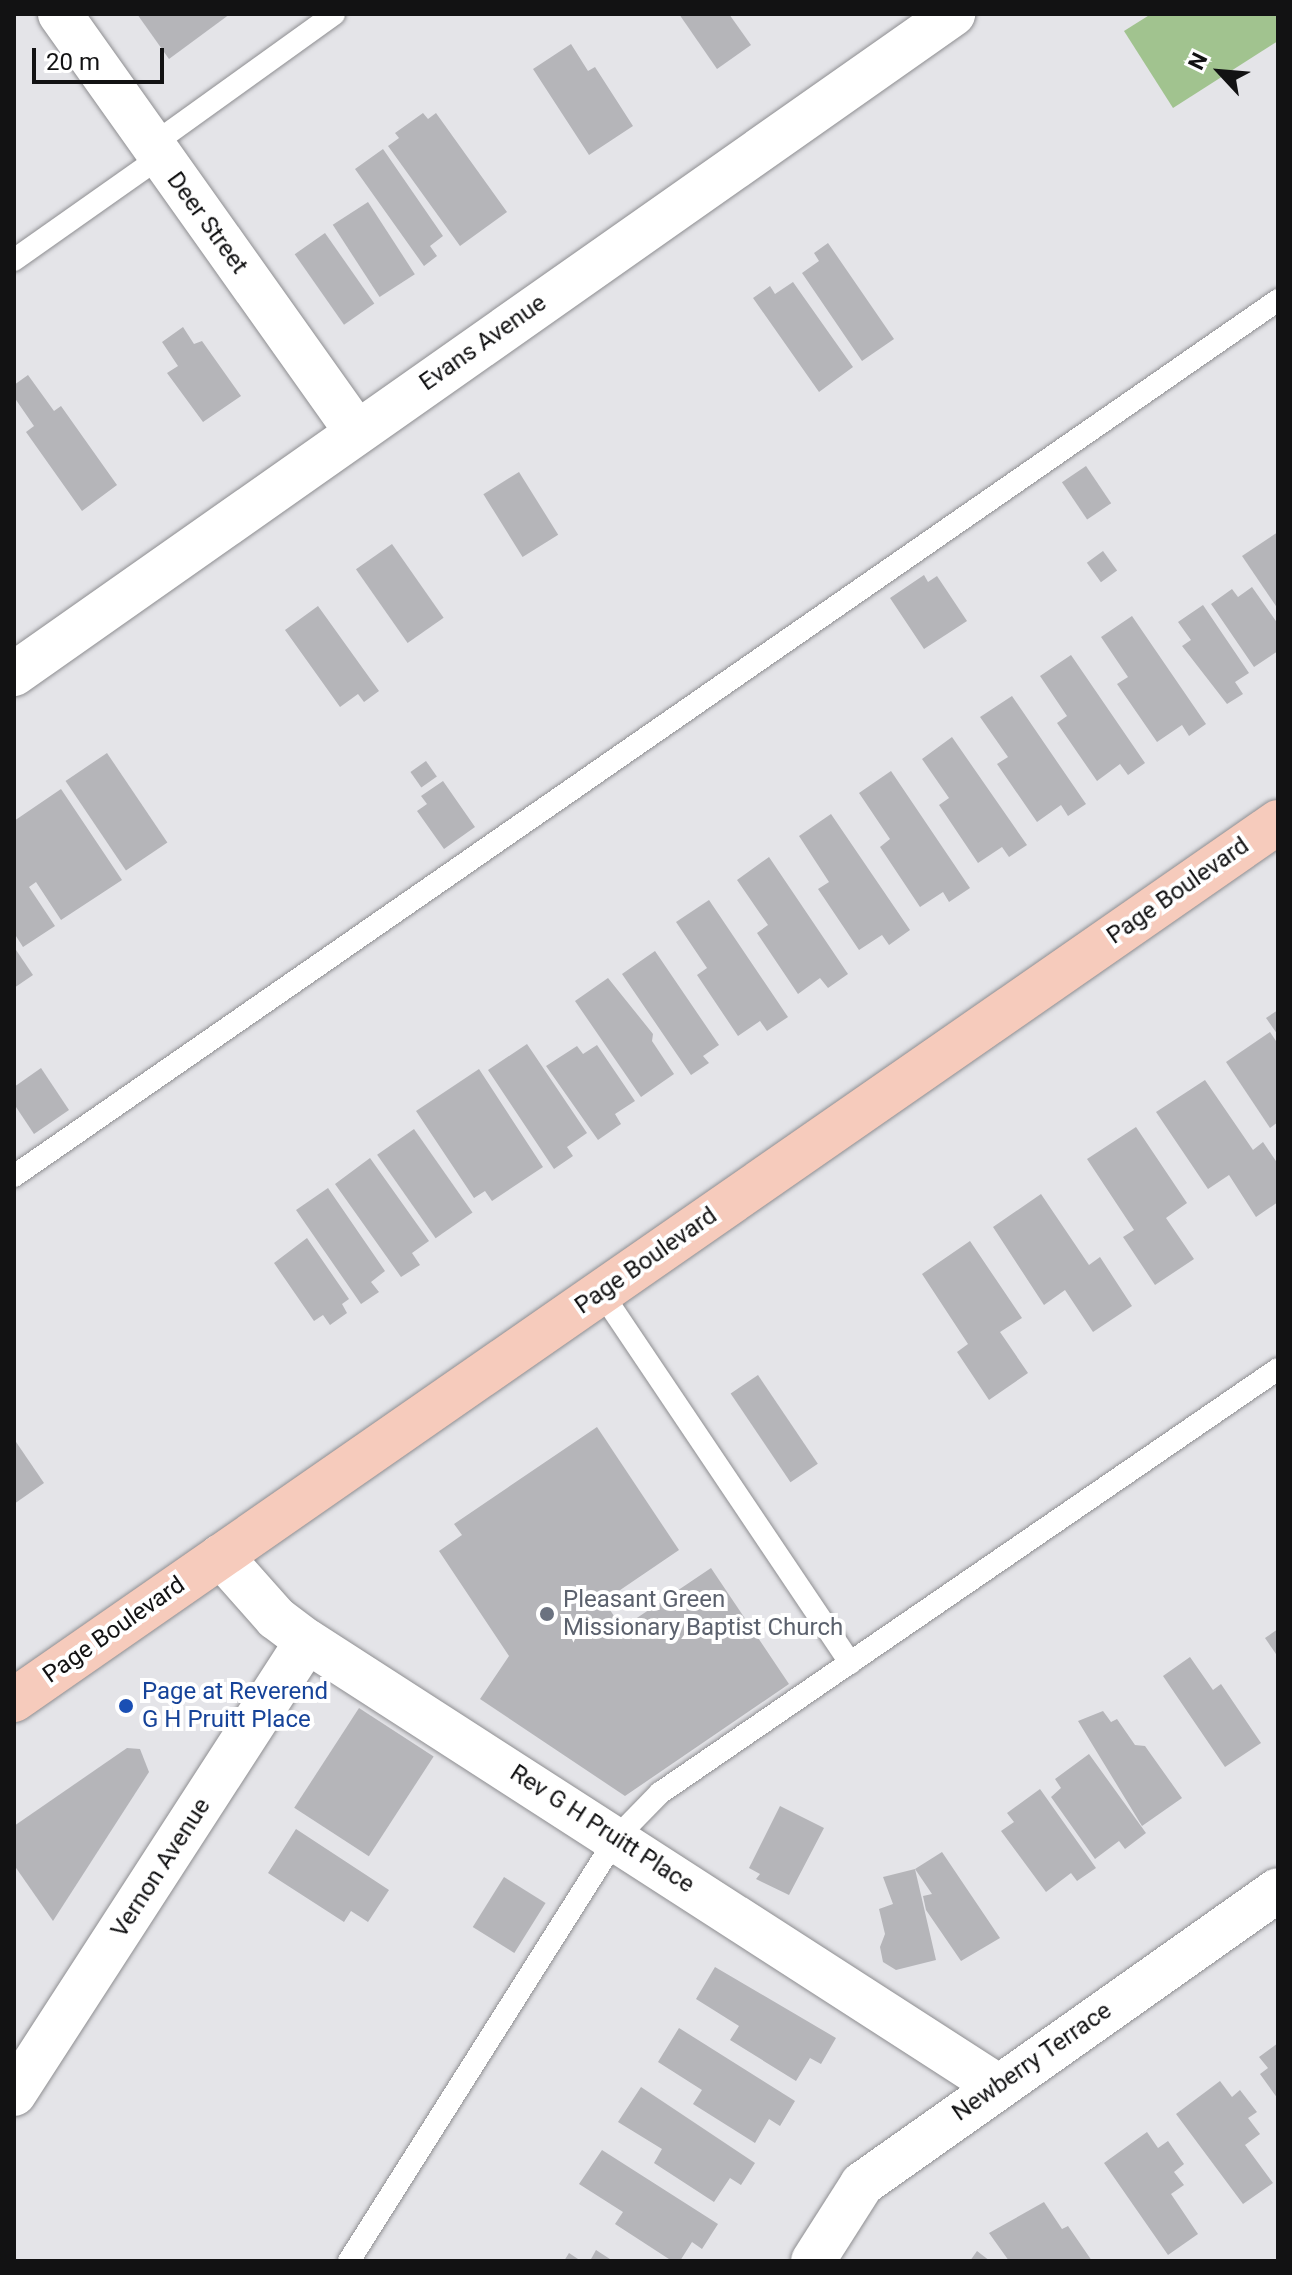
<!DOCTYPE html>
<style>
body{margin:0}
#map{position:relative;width:1292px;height:2275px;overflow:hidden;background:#e4e4e8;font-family:Roboto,sans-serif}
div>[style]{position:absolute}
.green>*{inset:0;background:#a1c38f}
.building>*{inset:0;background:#b5b5b9;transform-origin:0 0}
.roads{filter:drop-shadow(0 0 2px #8e8e91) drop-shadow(0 0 2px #8e8e91)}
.service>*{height:22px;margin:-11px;padding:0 11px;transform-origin:11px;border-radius:11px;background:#fff}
.minor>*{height:44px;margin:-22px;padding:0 22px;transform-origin:22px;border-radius:22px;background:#fff}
.primary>*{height:44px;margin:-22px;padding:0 22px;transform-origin:22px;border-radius:22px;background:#f6cbbc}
.dots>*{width:22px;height:22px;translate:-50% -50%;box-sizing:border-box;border:4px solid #fff;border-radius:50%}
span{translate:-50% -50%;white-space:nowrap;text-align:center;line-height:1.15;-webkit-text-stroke:8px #fff;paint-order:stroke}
.street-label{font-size:24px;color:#121213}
.worship-label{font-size:24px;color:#5b616d}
.left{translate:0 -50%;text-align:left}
.transit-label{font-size:24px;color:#164399}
.frame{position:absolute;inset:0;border:16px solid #121213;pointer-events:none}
.north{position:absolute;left:1180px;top:32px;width:80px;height:80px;-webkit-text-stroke:6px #fff;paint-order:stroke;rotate:296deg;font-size:22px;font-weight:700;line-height:32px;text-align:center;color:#121213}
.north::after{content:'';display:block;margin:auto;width:28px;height:36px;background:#121213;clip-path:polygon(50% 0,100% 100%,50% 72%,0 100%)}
.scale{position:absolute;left:32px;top:48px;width:132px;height:36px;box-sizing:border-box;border:4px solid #121213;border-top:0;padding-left:10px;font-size:24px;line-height:28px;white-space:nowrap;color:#121213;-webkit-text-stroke:6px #fff;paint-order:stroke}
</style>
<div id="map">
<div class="green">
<i style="clip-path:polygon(1151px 14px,1278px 14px,1278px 41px,1173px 108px,1124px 31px)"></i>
</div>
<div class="building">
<i style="clip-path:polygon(137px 14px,230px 14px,169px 59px)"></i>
<i style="clip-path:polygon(679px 14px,729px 14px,751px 45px,717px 69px)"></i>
<i style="clip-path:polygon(571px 44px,588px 71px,595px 67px,633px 126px,589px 155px,533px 69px)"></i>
<i style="clip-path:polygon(423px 113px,428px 119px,436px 113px,507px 212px,460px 246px,388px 146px,399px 138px,395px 133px)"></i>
<i style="clip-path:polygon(383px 149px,443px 236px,430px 246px,437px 256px,424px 266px,355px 169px)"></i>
<i style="left:368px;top:202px;width:86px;height:42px;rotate:57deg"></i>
<i style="left:325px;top:233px;width:86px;height:37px;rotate:55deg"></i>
<i style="clip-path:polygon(828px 243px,894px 339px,862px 361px,802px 273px,819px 261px,814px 253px)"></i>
<i style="clip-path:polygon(793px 282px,853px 367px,819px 392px,753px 298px,770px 286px,775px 294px)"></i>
<i style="clip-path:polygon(183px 327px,194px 344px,202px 341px,241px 396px,203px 422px,167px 373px,178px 366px,162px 342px)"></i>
<i style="clip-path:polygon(28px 375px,54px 411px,61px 406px,117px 485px,82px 511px,26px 432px,34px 426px,14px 397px,14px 385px)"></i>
<i style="left:1086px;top:466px;width:45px;height:29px;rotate:56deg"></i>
<i style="left:519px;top:472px;width:74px;height:42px;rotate:58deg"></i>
<i style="clip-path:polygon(1278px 532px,1278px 609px,1242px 556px)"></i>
<i style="left:392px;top:544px;width:90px;height:44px;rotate:55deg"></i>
<i style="left:1103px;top:551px;width:24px;height:20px;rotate:54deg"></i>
<i style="clip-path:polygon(924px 575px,928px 582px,937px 576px,967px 621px,924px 649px,890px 598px)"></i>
<i style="clip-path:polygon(1252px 587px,1278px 624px,1278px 651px,1254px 667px,1211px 604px,1232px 589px,1238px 597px)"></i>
<i style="clip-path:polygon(1203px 605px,1249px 673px,1235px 682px,1243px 694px,1227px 704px,1182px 646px,1191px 640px,1178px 622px)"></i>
<i style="clip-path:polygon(318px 606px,379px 691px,364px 702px,358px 694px,340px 707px,285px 630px)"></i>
<i style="clip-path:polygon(1132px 616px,1206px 724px,1189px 736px,1182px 725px,1157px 742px,1117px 684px,1128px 677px,1101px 637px)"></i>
<i style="clip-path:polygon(1071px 655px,1145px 763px,1128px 775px,1120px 764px,1097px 781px,1057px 723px,1067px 716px,1040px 676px)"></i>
<i style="clip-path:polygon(1012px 696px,1086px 804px,1068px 816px,1061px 805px,1037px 822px,997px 764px,1008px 757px,980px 717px)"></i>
<i style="clip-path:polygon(952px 737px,1027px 845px,1009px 857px,1002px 847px,978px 863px,939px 805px,949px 798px,922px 759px)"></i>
<i style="left:107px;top:753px;width:108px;height:50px;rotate:56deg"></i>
<i style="left:426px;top:761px;width:19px;height:19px;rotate:55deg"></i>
<i style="clip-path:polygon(891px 771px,970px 888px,949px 902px,943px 892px,920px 907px,880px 847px,890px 839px,859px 793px)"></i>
<i style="clip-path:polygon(443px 781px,475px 827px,444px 849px,417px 811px,427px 804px,421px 796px)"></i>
<i style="clip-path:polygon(61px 789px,122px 880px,61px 920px,36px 882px,29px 887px,55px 926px,23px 947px,14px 933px,14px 821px)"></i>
<i style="clip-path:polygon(831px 814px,910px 930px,889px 945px,882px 935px,859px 950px,818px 889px,829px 882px,799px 836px)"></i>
<i style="clip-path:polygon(769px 857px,848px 974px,828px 988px,820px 978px,798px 994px,757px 933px,768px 925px,737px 880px)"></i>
<i style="clip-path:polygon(709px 900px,788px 1017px,767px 1031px,760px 1021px,738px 1036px,697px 975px,707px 968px,676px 922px)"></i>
<i style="clip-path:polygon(14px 947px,33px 975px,14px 988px)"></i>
<i style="clip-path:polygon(655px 951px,719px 1045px,703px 1056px,709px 1063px,691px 1075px,622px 974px)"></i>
<i style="clip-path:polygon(608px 978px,653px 1034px,652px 1041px,674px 1074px,641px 1097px,575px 1001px)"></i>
<i style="clip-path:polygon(1278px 1010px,1278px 1035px,1266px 1018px)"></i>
<i style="clip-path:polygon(1270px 1032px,1278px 1044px,1278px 1122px,1270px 1128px,1226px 1062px)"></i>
<i style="clip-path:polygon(527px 1044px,587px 1133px,567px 1147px,573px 1156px,554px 1169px,488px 1070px)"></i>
<i style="clip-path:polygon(597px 1045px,635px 1101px,615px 1114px,621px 1124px,598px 1140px,546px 1066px,577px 1046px,583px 1054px)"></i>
<i style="clip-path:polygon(41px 1068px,69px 1110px,34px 1134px,14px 1104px,14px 1087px)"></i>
<i style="clip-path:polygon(479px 1069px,543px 1167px,492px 1201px,485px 1191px,474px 1198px,416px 1111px)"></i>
<i style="clip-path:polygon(1205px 1080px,1253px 1150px,1263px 1142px,1278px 1164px,1278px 1202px,1256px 1217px,1229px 1175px,1208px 1189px,1156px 1112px)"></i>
<i style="clip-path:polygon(1136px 1127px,1187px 1203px,1166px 1218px,1194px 1259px,1155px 1285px,1123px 1237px,1134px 1230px,1087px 1159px)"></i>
<i style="left:414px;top:1129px;width:102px;height:45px;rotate:55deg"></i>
<i style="clip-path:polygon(370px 1158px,429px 1241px,412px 1253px,420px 1265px,401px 1277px,335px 1184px)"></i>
<i style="clip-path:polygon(328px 1188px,385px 1271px,371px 1282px,379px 1292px,361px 1304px,296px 1210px)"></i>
<i style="clip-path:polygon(1041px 1194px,1089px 1265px,1100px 1257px,1132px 1306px,1093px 1332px,1065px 1290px,1044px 1305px,993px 1227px)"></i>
<i style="clip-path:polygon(307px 1238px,349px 1299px,342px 1304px,347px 1313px,330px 1325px,323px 1315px,314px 1321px,274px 1263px)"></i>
<i style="clip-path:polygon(970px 1241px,1022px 1318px,1000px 1332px,1028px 1373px,989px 1400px,957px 1352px,968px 1344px,922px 1274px)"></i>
<i style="left:758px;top:1375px;width:107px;height:33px;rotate:56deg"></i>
<i style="clip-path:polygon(597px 1427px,679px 1550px,604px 1601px,622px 1628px,711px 1568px,789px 1684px,625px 1796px,480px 1699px,509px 1656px,439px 1551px,462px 1535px,454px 1524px)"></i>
<i style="clip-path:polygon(14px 1439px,44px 1483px,14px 1504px)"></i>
<i style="clip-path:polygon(1278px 1629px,1278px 1657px,1265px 1638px)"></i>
<i style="clip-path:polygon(1190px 1657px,1213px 1690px,1221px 1684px,1261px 1743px,1225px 1767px,1163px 1676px)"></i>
<i style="left:359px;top:1708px;width:89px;height:119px;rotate:33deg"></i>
<i style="clip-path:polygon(1103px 1711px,1111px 1722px,1117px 1719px,1135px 1745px,1145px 1746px,1182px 1798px,1142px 1826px,1078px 1721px)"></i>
<i style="clip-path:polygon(127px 1748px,140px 1749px,149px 1772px,53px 1921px,14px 1865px,14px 1826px)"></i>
<i style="clip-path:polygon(1089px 1754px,1146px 1833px,1125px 1849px,1119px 1841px,1095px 1859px,1051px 1797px,1061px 1788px,1055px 1779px)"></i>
<i style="clip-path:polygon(1040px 1789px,1096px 1868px,1077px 1881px,1071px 1873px,1046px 1892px,1001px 1831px,1014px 1822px,1007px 1813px)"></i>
<i style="clip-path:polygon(780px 1806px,824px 1828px,789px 1895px,756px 1879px,760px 1874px,749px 1868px)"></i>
<i style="clip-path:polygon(296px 1829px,389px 1890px,368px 1922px,351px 1911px,344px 1922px,268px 1873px)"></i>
<i style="clip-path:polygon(942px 1852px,1000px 1938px,961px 1961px,926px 1910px,923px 1896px,932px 1894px,915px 1869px)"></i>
<i style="clip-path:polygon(915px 1869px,936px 1960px,896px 1970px,883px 1962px,880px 1947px,885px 1934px,879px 1909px,893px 1904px,883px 1877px)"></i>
<i style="left:504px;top:1877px;width:49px;height:59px;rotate:32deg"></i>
<i style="clip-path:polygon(715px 1967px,836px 2038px,821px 2064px,810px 2058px,796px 2081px,730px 2040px,739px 2026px,696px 1999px)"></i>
<i style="clip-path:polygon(679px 2028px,795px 2101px,780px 2126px,769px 2119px,755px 2143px,693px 2104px,702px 2090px,658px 2062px)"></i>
<i style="clip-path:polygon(1278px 2043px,1278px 2099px,1260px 2074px,1268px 2068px,1259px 2057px)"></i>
<i style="clip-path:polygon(1220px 2081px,1232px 2097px,1240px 2090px,1257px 2112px,1248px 2118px,1260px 2134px,1245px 2145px,1273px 2183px,1243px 2204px,1176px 2114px)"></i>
<i style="clip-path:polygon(641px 2087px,755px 2163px,741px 2185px,730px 2178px,714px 2202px,654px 2163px,662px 2149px,618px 2122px)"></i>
<i style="clip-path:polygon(1147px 2132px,1158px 2148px,1168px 2141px,1184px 2164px,1174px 2172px,1184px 2185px,1171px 2194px,1198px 2234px,1168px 2255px,1104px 2163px)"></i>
<i style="clip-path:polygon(602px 2150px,718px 2224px,702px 2249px,692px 2242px,680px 2261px,672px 2261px,615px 2224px,623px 2212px,579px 2184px)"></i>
<i style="clip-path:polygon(1044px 2202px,1062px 2229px,1068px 2226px,1092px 2261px,1009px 2261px,989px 2233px)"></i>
<i style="clip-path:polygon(596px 2250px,613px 2261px,590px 2261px)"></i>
<i style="clip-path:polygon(977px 2251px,990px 2261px,970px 2261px)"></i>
<i style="clip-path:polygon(569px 2253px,581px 2261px,564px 2261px)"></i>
</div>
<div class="roads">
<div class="service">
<i style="left:152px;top:145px;width:224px;rotate:-35.7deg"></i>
<i style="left:14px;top:260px;width:179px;rotate:-35.2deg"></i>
<i style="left:14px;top:1176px;width:1538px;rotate:-34.72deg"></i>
<i style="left:601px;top:1292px;width:447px;rotate:56.1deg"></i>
<i style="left:349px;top:2261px;width:502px;rotate:-57.7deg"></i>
<i style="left:617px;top:1837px;width:62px;rotate:-45.7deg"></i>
<i style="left:660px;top:1793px;width:749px;rotate:-34.45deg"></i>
</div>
<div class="minor">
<i style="left:60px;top:14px;width:511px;rotate:54.63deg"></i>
<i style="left:14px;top:674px;width:1148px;rotate:-35.1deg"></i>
<i style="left:221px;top:1556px;width:83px;rotate:48.4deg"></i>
<i style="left:276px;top:1618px;width:39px;rotate:37deg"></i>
<i style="left:307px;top:1641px;width:820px;rotate:32.8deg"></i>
<i style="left:14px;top:2094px;width:539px;rotate:-57.11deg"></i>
<i style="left:813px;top:2261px;width:91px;rotate:-57.5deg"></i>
<i style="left:862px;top:2184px;width:509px;rotate:-35.25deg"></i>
</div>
<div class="primary">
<i style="left:14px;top:1700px;width:1539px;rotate:-34.78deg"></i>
</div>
</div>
<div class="dots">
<i style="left:547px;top:1614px;background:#6b7280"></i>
<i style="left:126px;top:1706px;background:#1a4fb4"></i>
</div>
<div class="street-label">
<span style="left:207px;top:223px;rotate:54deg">Deer Street</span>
<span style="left:483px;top:343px;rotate:-35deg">Evans Avenue</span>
<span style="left:1178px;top:891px;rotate:-35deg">Page Boulevard</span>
<span style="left:646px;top:1261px;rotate:-35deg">Page Boulevard</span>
<span style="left:114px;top:1630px;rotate:-35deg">Page Boulevard</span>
<span style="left:602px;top:1829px;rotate:33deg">Rev G H Pruitt Place</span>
<span style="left:161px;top:1868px;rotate:-57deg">Vernon Avenue</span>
<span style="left:1032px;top:2062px;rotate:-35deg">Newberry Terrace</span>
</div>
<div class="worship-label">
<span class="left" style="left:563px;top:1614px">Pleasant Green<br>Missionary Baptist Church</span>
</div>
<div class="transit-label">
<span class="left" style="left:142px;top:1706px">Page at Reverend<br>G H Pruitt Place</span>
</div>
<div class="frame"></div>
<div class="north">N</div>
<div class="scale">20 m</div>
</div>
